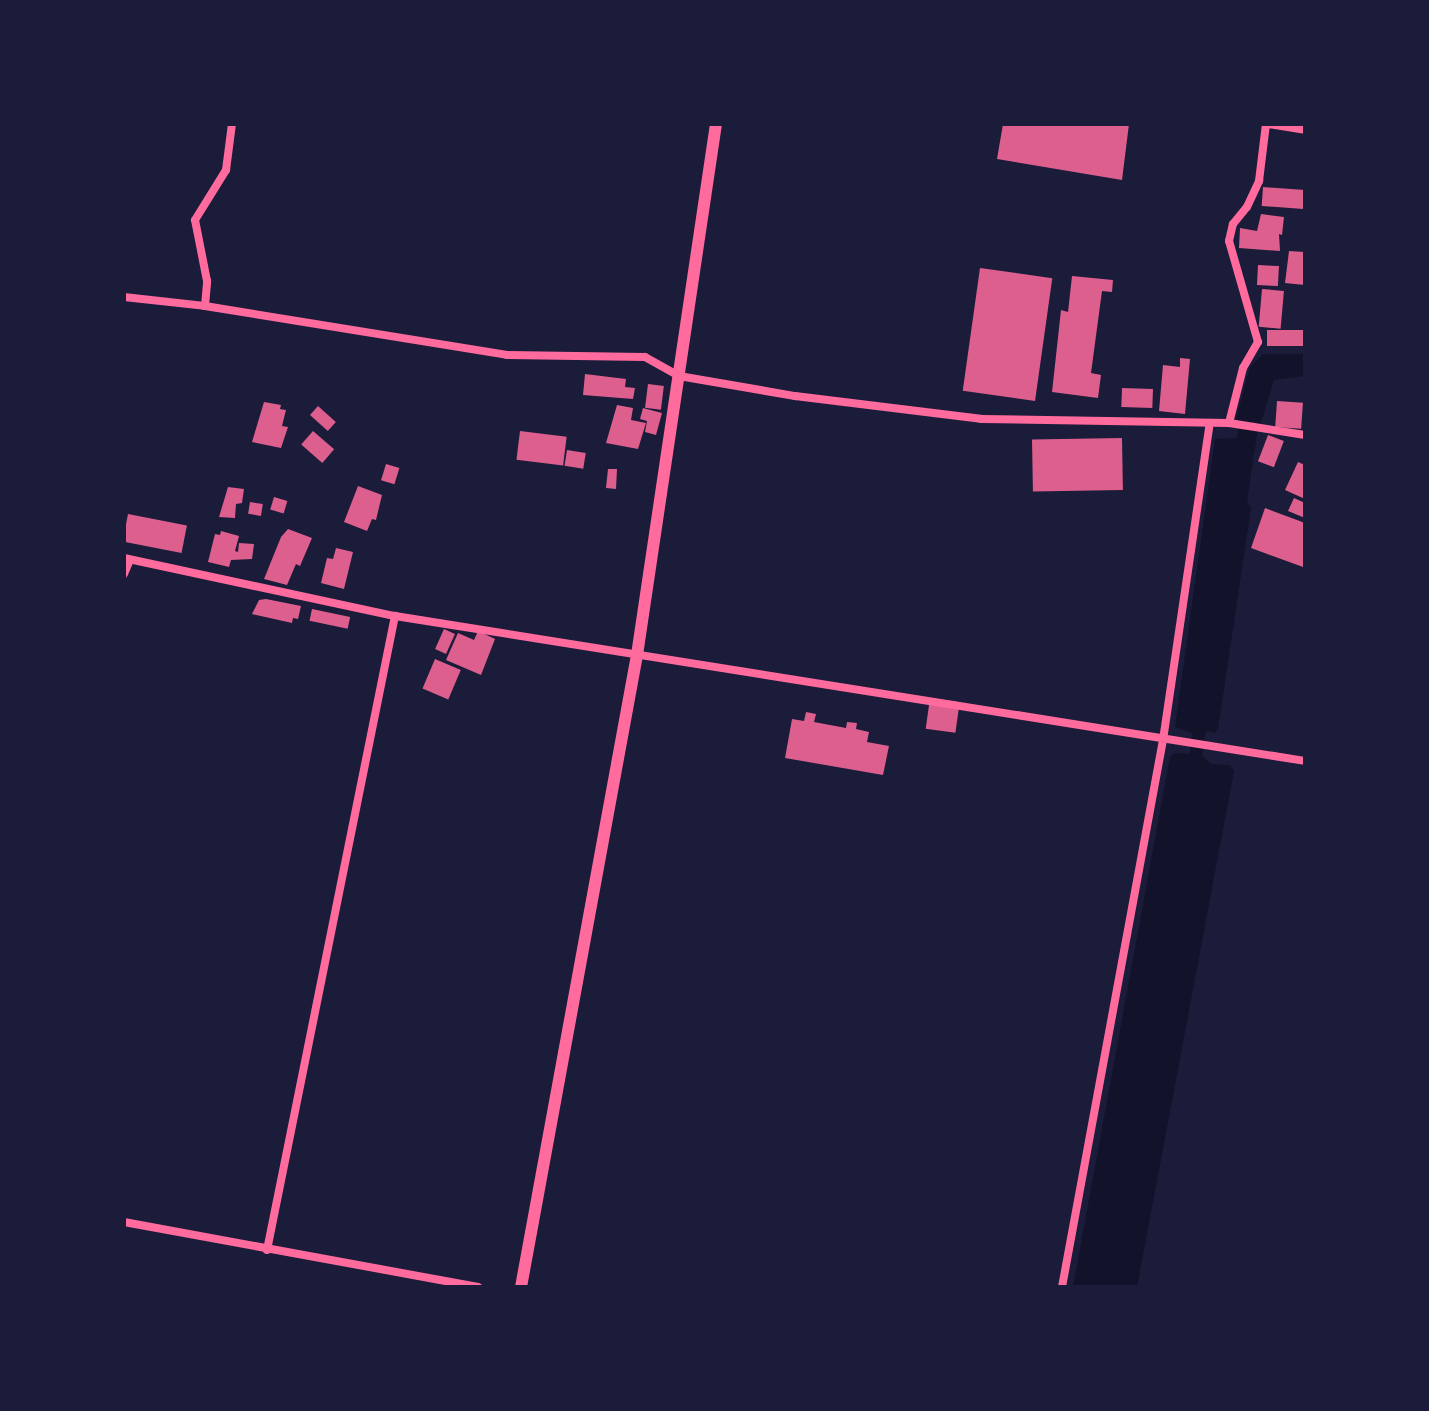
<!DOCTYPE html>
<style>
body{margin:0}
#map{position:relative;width:1429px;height:1411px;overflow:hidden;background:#1b1b3a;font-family:"Nunito Sans",sans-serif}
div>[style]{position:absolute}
.water>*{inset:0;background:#12122b}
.building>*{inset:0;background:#dd5f8e;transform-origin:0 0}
.minor>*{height:8px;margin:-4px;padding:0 4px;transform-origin:4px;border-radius:4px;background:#ff6b9d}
.tertiary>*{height:12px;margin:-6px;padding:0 6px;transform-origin:6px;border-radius:6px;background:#ff6b9d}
span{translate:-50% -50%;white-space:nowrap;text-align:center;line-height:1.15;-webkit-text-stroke:7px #1b1b3a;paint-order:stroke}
.frame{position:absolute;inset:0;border:126px solid #1b1b3a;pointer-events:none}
</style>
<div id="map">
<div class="water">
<i style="clip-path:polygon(1263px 354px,1305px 354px,1305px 376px,1274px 380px,1257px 435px,1247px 501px,1251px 508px,1218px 729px,1215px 733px,1206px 731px,1202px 755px,1211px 764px,1230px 765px,1234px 771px,1137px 1287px,1073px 1287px,1170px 757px,1175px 753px,1190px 754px,1192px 733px,1175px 727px,1215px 439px,1237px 438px,1239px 421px,1236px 419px,1250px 367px)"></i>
</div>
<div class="building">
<i style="clip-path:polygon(1003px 124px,1129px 124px,1122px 180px,997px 159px)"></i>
<i style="left:1263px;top:187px;width:42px;height:19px;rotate:4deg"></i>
<i style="clip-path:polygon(1261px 214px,1284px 217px,1282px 235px,1279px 234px,1280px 251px,1239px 248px,1240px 228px,1257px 231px)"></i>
<i style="clip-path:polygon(1289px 251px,1305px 252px,1305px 285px,1285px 283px)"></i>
<i style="left:1258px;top:265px;width:21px;height:20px;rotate:3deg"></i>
<i style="left:980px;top:268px;width:73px;height:124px;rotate:8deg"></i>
<i style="clip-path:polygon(1072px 276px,1113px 280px,1112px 292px,1102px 291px,1091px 373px,1101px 375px,1098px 398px,1052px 392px,1061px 310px,1068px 312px)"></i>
<i style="left:1262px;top:289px;width:22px;height:38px;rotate:5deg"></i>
<i style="left:1305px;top:330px;width:16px;height:38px;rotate:90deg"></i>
<i style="clip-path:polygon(1180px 358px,1190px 359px,1185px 414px,1159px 411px,1163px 365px,1180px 367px)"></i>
<i style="clip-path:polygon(585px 374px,626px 379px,625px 387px,635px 388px,633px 399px,583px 395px)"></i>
<i style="left:648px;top:384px;width:16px;height:24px;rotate:7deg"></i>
<i style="left:1122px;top:388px;width:31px;height:19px;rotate:2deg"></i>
<i style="left:1277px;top:401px;width:26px;height:26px;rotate:4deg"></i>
<i style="clip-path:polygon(264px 402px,281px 405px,280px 409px,286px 410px,282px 426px,288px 427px,281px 448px,252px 442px)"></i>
<i style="clip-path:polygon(617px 405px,633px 408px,631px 420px,646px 423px,638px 449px,606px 443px)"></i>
<i style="left:318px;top:406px;width:24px;height:12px;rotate:42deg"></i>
<i style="clip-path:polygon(643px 408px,662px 413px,656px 435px,645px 432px,647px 421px,640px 419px)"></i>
<i style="left:313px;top:431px;width:28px;height:18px;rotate:41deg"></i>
<i style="left:520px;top:431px;width:47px;height:29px;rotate:7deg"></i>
<i style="left:1268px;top:435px;width:17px;height:28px;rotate:21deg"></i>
<i style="left:1122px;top:438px;width:52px;height:90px;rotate:89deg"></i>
<i style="left:567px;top:450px;width:19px;height:16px;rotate:9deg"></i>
<i style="clip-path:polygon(1298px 462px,1305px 465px,1305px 499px,1285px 490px)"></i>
<i style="left:386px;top:464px;width:14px;height:17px;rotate:17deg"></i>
<i style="clip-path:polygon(608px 469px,617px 469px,616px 489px,606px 488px)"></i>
<i style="clip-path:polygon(358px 486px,382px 495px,376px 520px,372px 519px,367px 531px,344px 522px)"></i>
<i style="clip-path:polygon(228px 487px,244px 489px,242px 503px,236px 504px,235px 518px,219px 517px)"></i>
<i style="left:274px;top:497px;width:14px;height:13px;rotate:17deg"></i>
<i style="clip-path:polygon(1294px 498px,1305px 503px,1305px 518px,1288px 511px)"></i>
<i style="left:250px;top:502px;width:13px;height:12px;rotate:9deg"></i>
<i style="clip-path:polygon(1265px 508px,1305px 523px,1303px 567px,1251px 548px)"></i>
<i style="left:128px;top:514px;width:60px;height:28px;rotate:11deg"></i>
<i style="clip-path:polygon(288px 529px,312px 538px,300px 566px,296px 564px,287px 585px,264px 579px,281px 537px)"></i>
<i style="clip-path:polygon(221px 531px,239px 536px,235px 551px,238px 552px,239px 543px,254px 544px,252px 559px,231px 560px,229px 567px,208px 562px,215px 534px,220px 535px)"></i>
<i style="clip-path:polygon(336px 548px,353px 552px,344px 589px,321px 583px,327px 558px,333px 559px)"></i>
<i style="clip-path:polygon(266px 599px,301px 606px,298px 619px,293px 618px,292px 623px,252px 614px,259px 600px)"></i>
<i style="left:312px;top:609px;width:39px;height:12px;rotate:12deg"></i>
<i style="left:444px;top:629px;width:12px;height:22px;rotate:24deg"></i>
<i style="clip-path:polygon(478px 631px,495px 639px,481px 675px,446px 660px,458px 633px,474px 640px)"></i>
<i style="left:435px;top:659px;width:28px;height:32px;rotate:23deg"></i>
<i style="left:930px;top:698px;width:30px;height:31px;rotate:8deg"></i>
<i style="clip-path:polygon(806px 712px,816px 714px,814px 722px,846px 728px,847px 722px,857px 723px,856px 729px,869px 732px,867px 742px,889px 746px,883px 775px,785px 758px,792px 719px,804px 721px)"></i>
</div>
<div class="minor">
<i style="left:1268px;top:124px;width:37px;rotate:9deg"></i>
<i style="left:124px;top:297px;width:81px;rotate:6.3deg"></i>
<i style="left:205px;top:306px;width:306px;rotate:9.2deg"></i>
<i style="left:507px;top:355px;width:138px;rotate:0.8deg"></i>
<i style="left:645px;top:357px;width:39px;rotate:29deg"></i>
<i style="left:679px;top:376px;width:118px;rotate:9.8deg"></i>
<i style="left:795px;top:396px;width:187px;rotate:7deg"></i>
<i style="left:981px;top:419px;width:248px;rotate:0.9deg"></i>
<i style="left:1229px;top:423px;width:77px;rotate:9deg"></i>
<i style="left:205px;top:306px;width:25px;rotate:-85deg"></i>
<i style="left:207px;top:281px;width:62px;rotate:-101.1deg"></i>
<i style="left:195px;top:220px;width:59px;rotate:-58.2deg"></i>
<i style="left:226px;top:170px;width:46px;rotate:-82.6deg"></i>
<i style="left:1229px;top:423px;width:57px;rotate:-75.7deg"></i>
<i style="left:1243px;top:368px;width:30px;rotate:-60deg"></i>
<i style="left:1258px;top:342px;width:105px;rotate:-106deg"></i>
<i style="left:1229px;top:241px;width:17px;rotate:-77deg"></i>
<i style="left:1233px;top:224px;width:22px;rotate:-51deg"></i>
<i style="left:1247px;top:207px;width:29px;rotate:-65deg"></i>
<i style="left:1259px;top:181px;width:57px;rotate:-83deg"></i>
<i style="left:124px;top:558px;width:277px;rotate:12.1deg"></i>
<i style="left:395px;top:616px;width:921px;rotate:9.05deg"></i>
<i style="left:124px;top:574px;width:15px;rotate:-67deg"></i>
<i style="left:124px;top:1222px;width:360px;rotate:10.4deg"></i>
<i style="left:267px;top:1250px;width:647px;rotate:-78.59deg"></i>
<i style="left:1062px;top:1287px;width:556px;rotate:-79.54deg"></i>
<i style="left:1163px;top:740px;width:320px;rotate:-81.6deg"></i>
</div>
<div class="tertiary">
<i style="left:521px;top:1287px;width:643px;rotate:-79.6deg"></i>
<i style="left:637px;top:655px;width:537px;rotate:-81.54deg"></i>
</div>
<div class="frame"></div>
</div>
